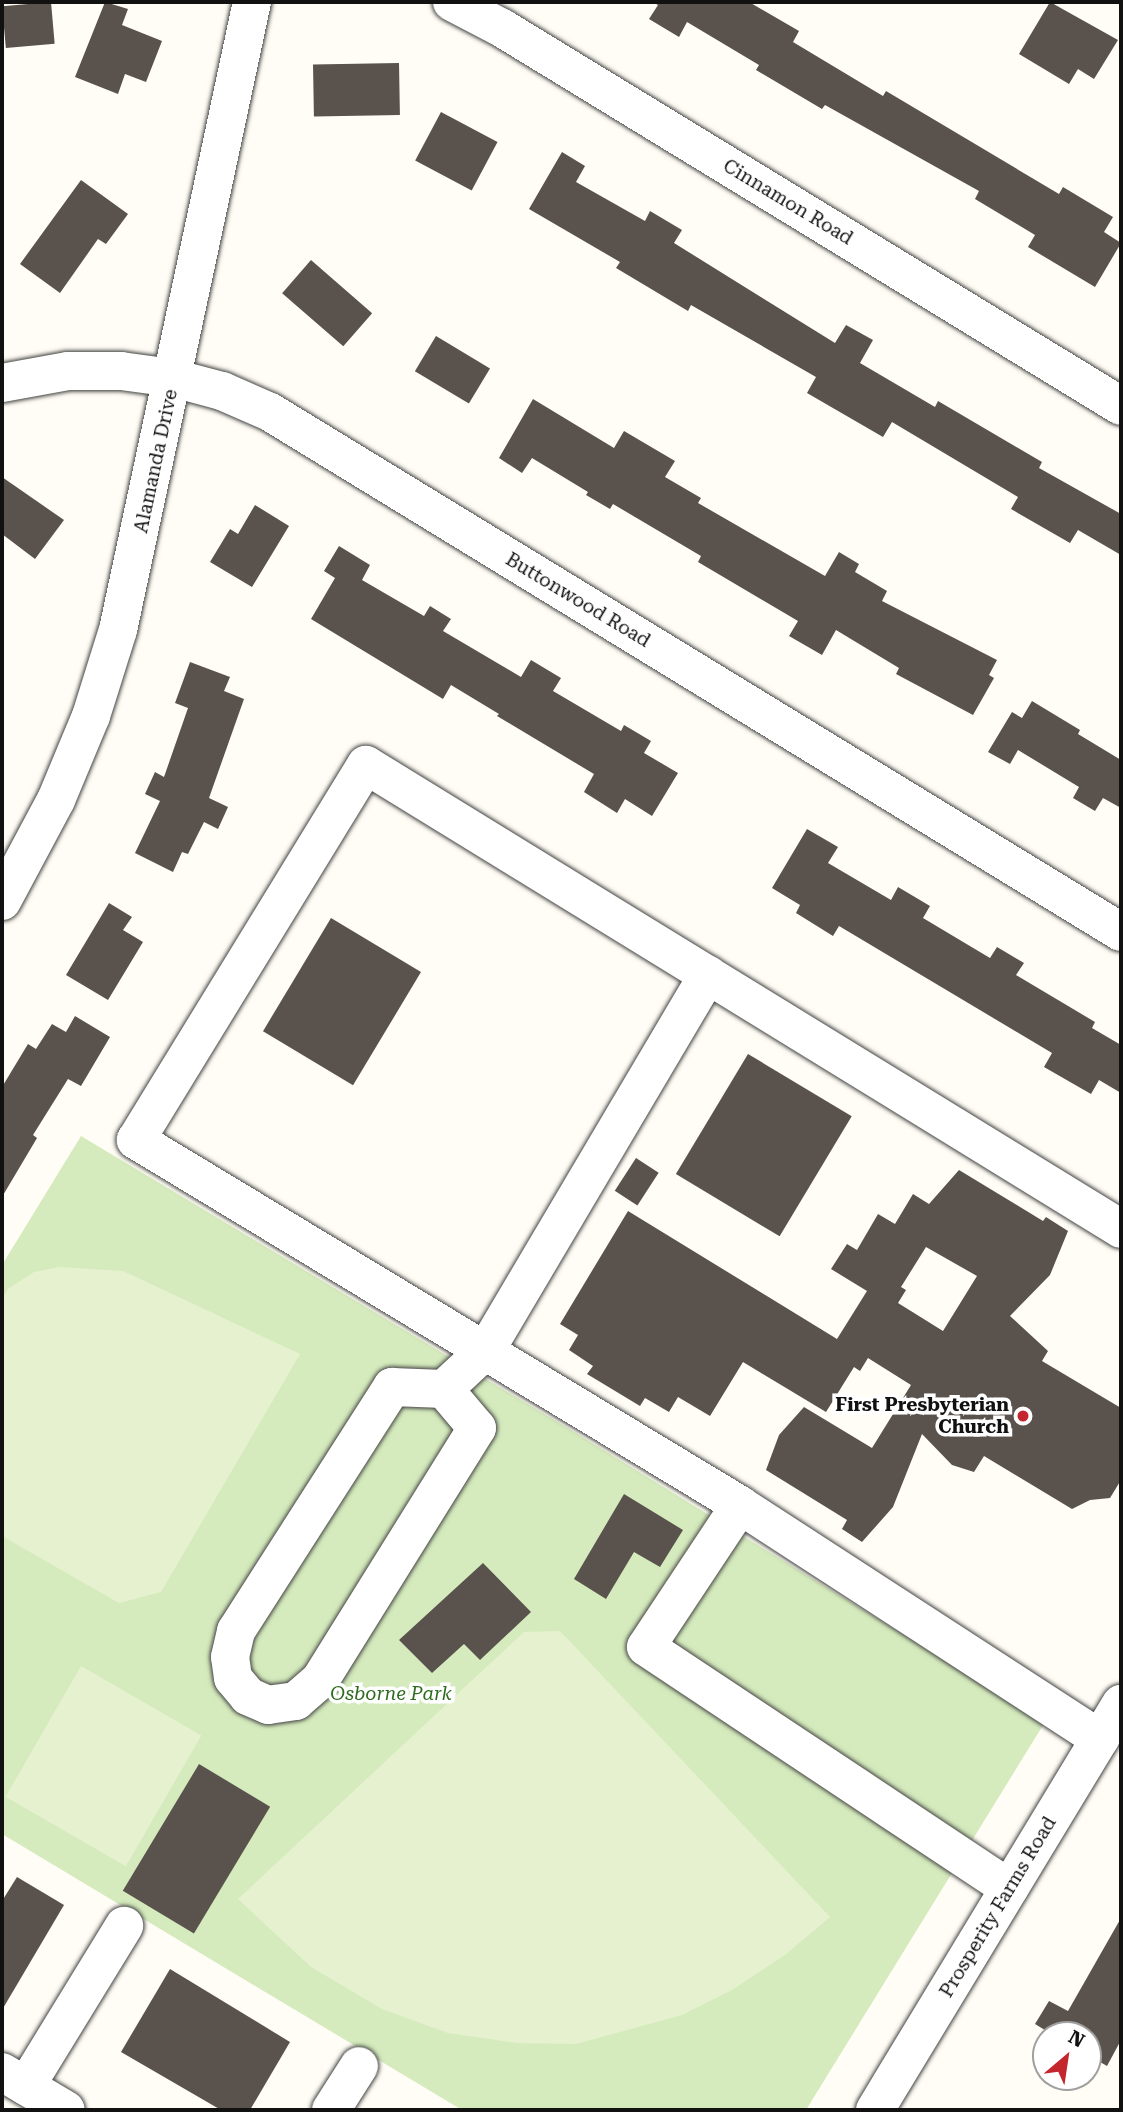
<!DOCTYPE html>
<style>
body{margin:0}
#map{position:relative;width:1123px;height:2112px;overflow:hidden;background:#fffdf5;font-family:"Roboto Serif",serif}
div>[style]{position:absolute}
.green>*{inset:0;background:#d5ebbd}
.pitch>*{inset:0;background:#e6f2cf;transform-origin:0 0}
.building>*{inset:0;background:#5a524d;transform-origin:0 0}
.roads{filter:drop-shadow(0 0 2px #444) drop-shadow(0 0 2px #444)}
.minor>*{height:38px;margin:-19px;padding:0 19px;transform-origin:19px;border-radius:19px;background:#fff}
.dots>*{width:19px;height:19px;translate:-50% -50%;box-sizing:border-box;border:4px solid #fff;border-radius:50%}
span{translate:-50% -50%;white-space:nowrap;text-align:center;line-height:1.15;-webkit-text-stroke:7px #fff;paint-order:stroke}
.street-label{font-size:19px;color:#111}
.poi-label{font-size:19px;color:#111;font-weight:700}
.right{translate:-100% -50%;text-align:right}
.park-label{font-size:19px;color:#2f6b1f;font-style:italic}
.frame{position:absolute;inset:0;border:4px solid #111;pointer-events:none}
.north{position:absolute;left:1032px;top:2021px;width:70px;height:70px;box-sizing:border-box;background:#fff;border:2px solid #a0a0a0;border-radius:50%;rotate:29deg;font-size:19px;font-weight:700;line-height:28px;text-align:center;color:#111}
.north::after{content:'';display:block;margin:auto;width:24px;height:32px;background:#c4262e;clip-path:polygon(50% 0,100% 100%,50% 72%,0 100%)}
</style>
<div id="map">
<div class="green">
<i style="clip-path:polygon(81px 1136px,571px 1430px,1045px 1722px,806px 2110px,462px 2110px,2px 1834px,2px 1265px)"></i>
</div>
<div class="pitch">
<i style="clip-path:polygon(59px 1267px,123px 1271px,300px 1354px,161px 1592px,119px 1603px,2px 1536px,2px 1299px,8px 1289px,34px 1272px)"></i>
<i style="clip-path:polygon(560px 1631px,830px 1917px,785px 1955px,732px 1990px,682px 2015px,576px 2044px,517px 2043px,448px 2033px,382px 2009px,311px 1967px,238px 1899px,524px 1632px)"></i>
<i style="left:81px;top:1666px;width:139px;height:151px;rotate:30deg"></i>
</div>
<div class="building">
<i style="left:51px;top:2px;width:42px;height:49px;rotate:85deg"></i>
<i style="clip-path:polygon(105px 2px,128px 9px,122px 25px,162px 41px,146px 82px,125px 74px,118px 94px,75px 77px)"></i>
<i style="clip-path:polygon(653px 2px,749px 2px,799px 31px,793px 42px,883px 96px,886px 91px,1059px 194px,1063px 187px,1113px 217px,1104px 232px,1121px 243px,1095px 287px,1028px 247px,1035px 235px,975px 199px,979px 191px,825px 105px,822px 109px,756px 70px,759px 65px,687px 22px,679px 37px,649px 19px,658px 5px)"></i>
<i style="clip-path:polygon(1050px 2px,1118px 40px,1094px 79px,1078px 69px,1069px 84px,1019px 54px)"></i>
<i style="left:399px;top:63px;width:52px;height:86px;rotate:89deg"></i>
<i style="left:441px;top:112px;width:64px;height:55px;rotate:28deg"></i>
<i style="clip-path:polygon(562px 152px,585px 166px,576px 182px,645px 221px,650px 211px,682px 230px,674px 243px,835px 343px,846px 325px,873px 340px,860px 363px,935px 407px,938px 401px,1042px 462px,1039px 468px,1121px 514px,1121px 555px,1078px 530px,1070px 543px,1011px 509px,1018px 497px,892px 422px,883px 437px,807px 393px,816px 377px,691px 305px,688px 311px,616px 268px,620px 262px,529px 209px)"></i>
<i style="clip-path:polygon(81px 180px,128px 214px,106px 244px,98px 239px,60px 293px,20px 264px)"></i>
<i style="left:311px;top:260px;width:81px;height:44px;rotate:41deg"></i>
<i style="left:436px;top:336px;width:63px;height:41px;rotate:31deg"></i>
<i style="clip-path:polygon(533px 399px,614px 448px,624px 431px,675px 461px,665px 477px,701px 498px,698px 503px,825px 576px,839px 552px,859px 564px,855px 572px,887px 591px,882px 601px,997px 660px,989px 675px,994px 678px,973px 715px,896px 674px,899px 668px,836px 630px,822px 655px,789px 636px,798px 621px,698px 562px,701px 556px,613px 504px,610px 509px,586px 495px,588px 492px,532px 458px,522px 473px,499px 458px)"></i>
<i style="clip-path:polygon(2px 477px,64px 520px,35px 559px,2px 534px)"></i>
<i style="clip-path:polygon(255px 505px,289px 526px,252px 587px,210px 562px,230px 529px,238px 534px)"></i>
<i style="clip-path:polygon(339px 546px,370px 565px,362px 580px,424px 616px,430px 606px,451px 619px,443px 631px,521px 677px,531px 660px,561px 678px,553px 691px,621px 731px,624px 725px,651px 741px,644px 753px,678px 773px,652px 816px,625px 799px,617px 813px,584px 792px,594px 774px,497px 716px,499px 714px,451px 685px,443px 699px,311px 619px,335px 578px,324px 571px)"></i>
<i style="clip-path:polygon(190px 662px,230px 677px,224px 691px,244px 699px,209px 798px,228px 807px,218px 829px,204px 822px,188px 854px,182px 852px,173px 872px,135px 853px,160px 801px,145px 794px,155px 772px,164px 777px,188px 708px,175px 703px)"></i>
<i style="clip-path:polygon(1032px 701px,1080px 730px,1078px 734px,1121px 760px,1121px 808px,1103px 798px,1095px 811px,1073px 798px,1079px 787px,1018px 750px,1010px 764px,988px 752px,1012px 712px,1022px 718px)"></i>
<i style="clip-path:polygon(807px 829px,838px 847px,828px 863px,891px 900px,898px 887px,930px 906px,923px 918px,990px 958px,997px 947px,1024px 963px,1016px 975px,1095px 1022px,1092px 1028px,1121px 1045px,1121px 1093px,1099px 1080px,1091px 1094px,1044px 1067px,1052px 1053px,839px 926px,833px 936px,796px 913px,800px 905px,772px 888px)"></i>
<i style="clip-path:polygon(109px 903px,132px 917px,123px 930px,143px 942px,108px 1000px,66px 975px)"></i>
<i style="left:331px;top:918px;width:105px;height:132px;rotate:31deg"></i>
<i style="clip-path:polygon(75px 1016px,110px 1037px,81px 1086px,68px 1079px,33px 1135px,37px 1138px,2px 1197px,2px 1087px,28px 1044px,36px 1049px,52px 1024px,66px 1032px)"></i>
<i style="left:748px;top:1054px;width:121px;height:140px;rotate:31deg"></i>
<i style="left:636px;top:1158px;width:27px;height:39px;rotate:33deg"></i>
<i style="clip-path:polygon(evenodd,959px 1170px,1043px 1221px,1046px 1217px,1068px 1231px,1050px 1275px,1010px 1316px,1048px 1351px,1042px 1361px,1121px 1408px,1121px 1480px,1110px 1498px,1090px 1500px,1072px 1509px,984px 1456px,974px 1472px,952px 1465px,922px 1434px,893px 1507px,862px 1542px,842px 1529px,847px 1520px,766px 1470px,779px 1435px,804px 1407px,872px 1448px,911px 1385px,868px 1358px,860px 1371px,854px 1367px,826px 1412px,743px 1362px,710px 1416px,678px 1397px,669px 1412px,645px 1398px,640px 1406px,587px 1374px,593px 1366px,569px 1350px,578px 1335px,560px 1324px,628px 1211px,837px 1339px,867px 1291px,831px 1269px,847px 1244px,857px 1250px,878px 1214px,895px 1224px,913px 1194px,929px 1204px,959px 1170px,926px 1247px,977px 1276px,943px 1331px,898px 1303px,906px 1290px,901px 1287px,926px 1247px)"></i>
<i style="clip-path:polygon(624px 1494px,683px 1530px,660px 1567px,634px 1552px,606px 1599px,574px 1579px)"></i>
<i style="clip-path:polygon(483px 1563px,531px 1612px,480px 1660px,464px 1644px,432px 1673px,399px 1640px)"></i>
<i style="left:199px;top:1764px;width:83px;height:148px;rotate:31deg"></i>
<i style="clip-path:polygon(17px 1877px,64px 1905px,2px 2010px,2px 1901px)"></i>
<i style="clip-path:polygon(1121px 1918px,1121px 2040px,1107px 2066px,1088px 2055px,1088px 2035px,1053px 2035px,1035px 2024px,1049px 2001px,1068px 2011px)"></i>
<i style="clip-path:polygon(170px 1969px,290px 2042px,250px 2110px,221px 2110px,121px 2052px)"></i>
</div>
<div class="roads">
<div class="minor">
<i style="left:452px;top:2px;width:56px;rotate:27.5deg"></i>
<i style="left:502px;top:28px;width:725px;rotate:31.41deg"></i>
<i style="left:2px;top:383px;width:67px;rotate:-10.3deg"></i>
<i style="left:68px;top:371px;width:53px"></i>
<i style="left:121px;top:371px;width:52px;rotate:7.7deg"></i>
<i style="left:173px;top:378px;width:51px;rotate:14.9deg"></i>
<i style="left:222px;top:391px;width:52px;rotate:23.6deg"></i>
<i style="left:270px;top:412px;width:997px;rotate:31.43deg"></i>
<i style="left:2px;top:901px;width:115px;rotate:-61.9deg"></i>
<i style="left:56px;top:800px;width:91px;rotate:-67.4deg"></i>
<i style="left:91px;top:716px;width:90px;rotate:-72.6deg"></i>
<i style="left:118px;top:630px;width:642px;rotate:-77.96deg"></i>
<i style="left:444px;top:1389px;width:51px;rotate:49.8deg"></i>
<i style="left:477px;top:1428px;width:297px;rotate:121.9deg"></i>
<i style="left:320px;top:1680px;width:32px;rotate:139deg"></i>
<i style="left:296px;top:1701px;width:28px;rotate:172deg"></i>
<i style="left:268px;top:1705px;width:22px;rotate:-156deg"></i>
<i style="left:248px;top:1696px;width:23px;rotate:-130deg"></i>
<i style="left:233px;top:1678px;width:21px;rotate:-98deg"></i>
<i style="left:230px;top:1657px;width:27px;rotate:-77deg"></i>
<i style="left:236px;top:1631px;width:290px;rotate:-57.4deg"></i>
<i style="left:392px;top:1387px;width:52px;rotate:2.2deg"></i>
<i style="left:444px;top:1389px;width:57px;rotate:-42.9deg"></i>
<i style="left:486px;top:1350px;width:436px;rotate:-59.4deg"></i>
<i style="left:740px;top:1505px;width:170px;rotate:123.5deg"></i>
<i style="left:646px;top:1647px;width:436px;rotate:33.6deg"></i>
<i style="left:1100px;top:1739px;width:429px;rotate:-147deg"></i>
<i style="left:740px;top:1505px;width:706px;rotate:-148.86deg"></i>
<i style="left:136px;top:1140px;width:440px;rotate:-58.5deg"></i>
<i style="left:366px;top:765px;width:886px;rotate:31.57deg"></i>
<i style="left:2px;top:2072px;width:74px;rotate:30.7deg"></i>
<i style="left:26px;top:2086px;width:188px;rotate:-58.5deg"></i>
<i style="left:331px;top:2110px;width:52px;rotate:-57.5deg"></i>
<i style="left:875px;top:2110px;width:475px;rotate:-58.8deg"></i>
</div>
</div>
<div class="dots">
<i style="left:1023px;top:1416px;background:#c4262e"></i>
</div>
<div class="street-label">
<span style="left:788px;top:202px;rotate:31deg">Cinnamon Road</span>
<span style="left:156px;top:461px;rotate:-78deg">Alamanda Drive</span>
<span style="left:578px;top:600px;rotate:31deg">Buttonwood Road</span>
<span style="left:998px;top:1907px;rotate:-59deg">Prosperity Farms Road</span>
</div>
<div class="poi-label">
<span class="right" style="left:1009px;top:1416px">First Presbyterian<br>Church</span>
</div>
<div class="park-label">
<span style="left:391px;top:1694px">Osborne Park</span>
</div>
<div class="frame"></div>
<div class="north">N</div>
</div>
